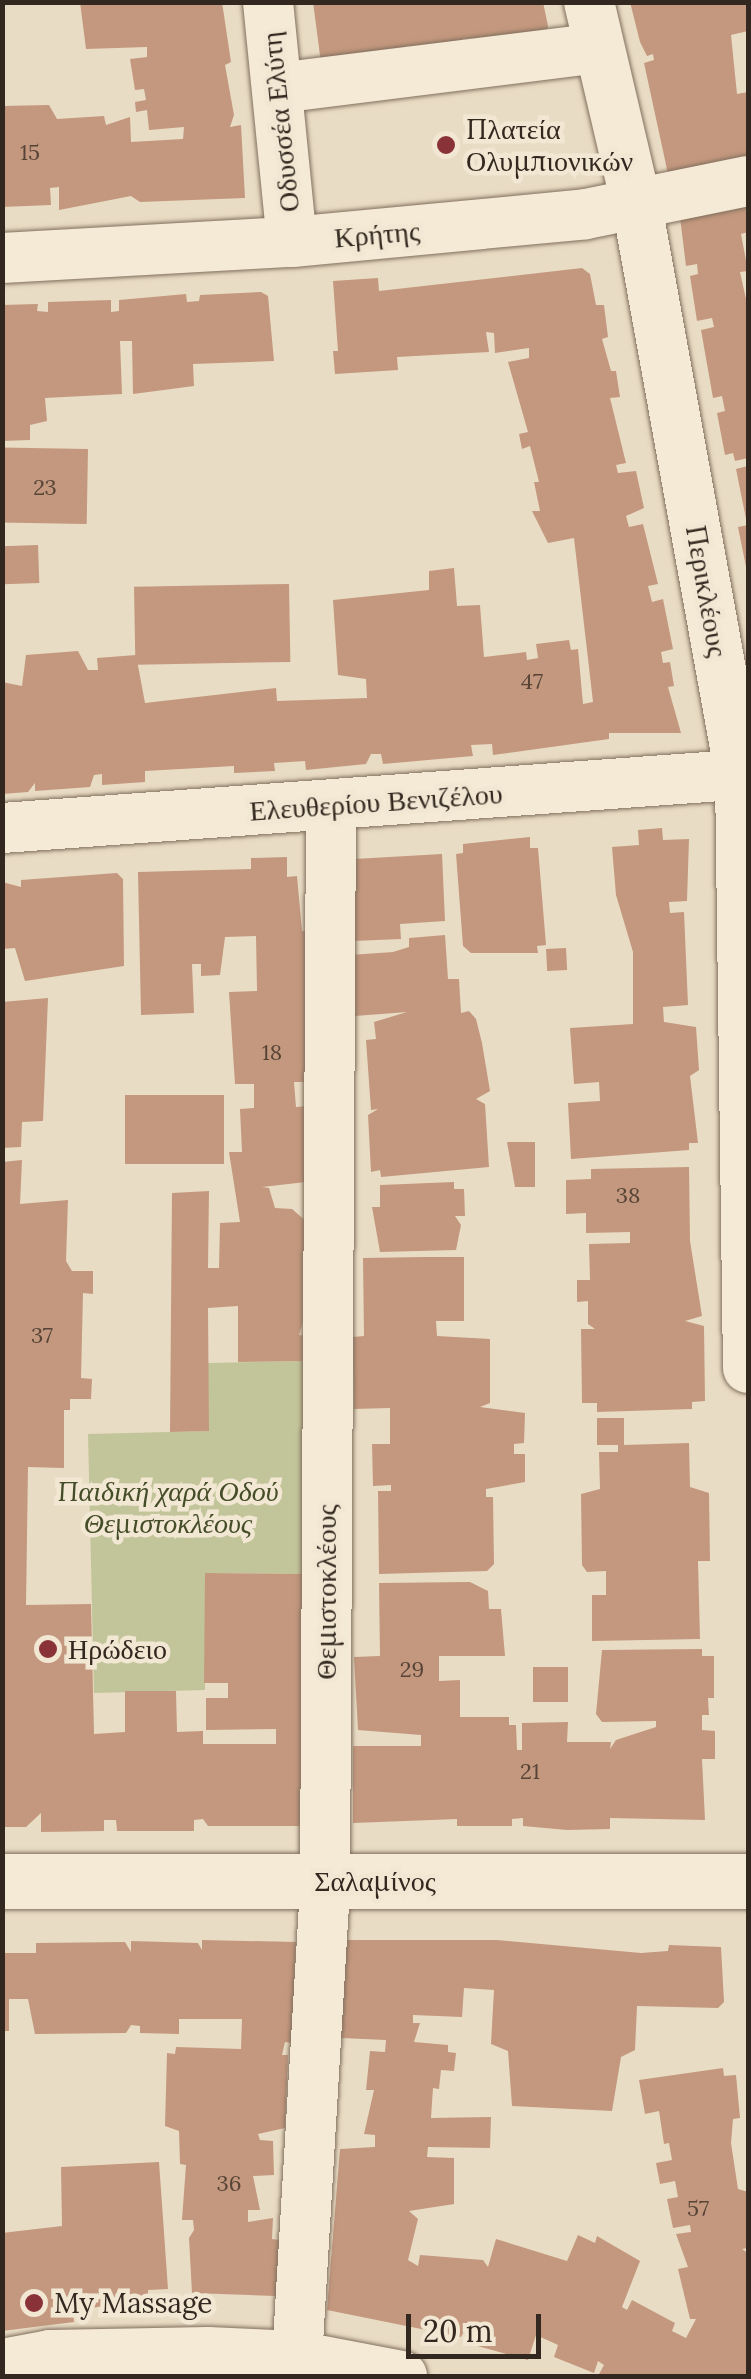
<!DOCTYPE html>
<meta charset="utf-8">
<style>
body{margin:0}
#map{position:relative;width:751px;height:2379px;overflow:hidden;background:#e9dcc4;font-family:Lora,serif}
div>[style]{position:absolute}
.green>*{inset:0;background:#c2c599}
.building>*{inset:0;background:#c3987e;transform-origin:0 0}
.roads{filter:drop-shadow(0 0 2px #816f5d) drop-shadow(0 0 2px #816f5d)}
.minor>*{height:50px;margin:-25px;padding:0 25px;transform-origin:25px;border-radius:25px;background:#f4ead6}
.tertiary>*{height:55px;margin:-27.5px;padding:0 27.5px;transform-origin:27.5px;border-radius:27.5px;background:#f4ead6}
.dots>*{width:28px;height:28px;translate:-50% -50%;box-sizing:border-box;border:5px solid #f1e7d3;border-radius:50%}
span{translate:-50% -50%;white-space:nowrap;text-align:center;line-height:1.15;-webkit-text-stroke:9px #f1e7d3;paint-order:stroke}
.number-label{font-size:22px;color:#574437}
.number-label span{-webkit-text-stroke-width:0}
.street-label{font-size:28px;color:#33281f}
.poi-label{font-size:28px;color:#33281f}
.left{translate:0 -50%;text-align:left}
.park-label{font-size:28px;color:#454d28;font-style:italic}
.frame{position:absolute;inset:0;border:5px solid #33281f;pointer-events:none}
.scale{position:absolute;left:406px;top:2314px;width:135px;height:45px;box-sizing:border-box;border:5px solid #33281f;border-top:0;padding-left:12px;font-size:30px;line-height:35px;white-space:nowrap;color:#33281f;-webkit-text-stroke:8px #f1e7d3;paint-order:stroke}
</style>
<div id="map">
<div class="green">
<i style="clip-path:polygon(304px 1361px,307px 1574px,205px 1573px,205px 1690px,94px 1693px,88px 1434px,208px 1431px,207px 1363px)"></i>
</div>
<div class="building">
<i style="clip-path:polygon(80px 2px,222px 2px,231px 62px,225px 65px,234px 115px,230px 127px,241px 125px,245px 198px,140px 202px,131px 196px,59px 210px,59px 187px,50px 188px,51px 205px,2px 207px,2px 106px,49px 105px,57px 119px,104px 116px,106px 125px,130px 117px,131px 142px,183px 139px,184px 127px,149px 130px,147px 110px,136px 112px,135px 102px,146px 100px,144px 89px,135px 90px,130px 59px,147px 57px,147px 47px,86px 49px)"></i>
<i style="clip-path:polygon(313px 2px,543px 2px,548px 26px,547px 32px,462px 39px,462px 48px,406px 46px,408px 52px,321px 63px)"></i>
<i style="clip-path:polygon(630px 2px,748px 2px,748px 31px,731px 35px,737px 94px,748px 92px,748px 162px,668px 174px,644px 63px,654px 60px,653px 54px,647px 56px,640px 42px)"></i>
<i style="clip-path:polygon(748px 195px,748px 232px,741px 234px,748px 271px,740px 272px,748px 308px,748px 458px,735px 461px,733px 453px,725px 455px,717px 413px,725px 411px,722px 396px,713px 398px,701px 330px,714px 327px,712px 318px,697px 321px,690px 276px,698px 274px,697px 264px,686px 266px,680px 217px)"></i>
<i style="clip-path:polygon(582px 268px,590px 274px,596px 305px,604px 305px,608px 337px,602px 339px,611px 371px,616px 371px,620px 397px,610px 398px,626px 463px,616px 465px,618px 473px,636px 471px,644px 508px,626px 516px,629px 527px,643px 524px,658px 584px,648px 586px,652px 602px,663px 599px,673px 649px,661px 652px,663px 663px,670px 662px,674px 686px,668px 687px,681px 733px,609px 733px,609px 739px,493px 755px,492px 744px,471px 745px,473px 756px,383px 764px,381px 754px,371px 754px,366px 764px,306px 770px,305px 761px,274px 763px,275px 771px,234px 773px,234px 766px,145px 771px,145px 782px,102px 785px,102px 774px,94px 775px,90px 787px,35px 791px,35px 783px,28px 792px,2px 794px,2px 682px,22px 686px,26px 655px,78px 651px,88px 670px,98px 670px,97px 658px,136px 655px,145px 703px,276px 688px,277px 701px,367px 698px,366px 679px,338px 675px,333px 600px,429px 590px,429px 571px,454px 568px,457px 606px,480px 605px,484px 657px,526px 652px,527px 660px,538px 658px,536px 644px,569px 640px,571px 650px,578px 649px,583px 704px,593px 702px,574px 538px,548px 543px,532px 511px,540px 511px,534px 482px,539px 482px,530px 446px,522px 449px,519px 434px,528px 432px,508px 362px,529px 358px,529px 348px,495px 353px,494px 333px,486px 332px,489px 352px,397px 357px,398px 370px,335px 374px,333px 351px,338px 351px,333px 281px,378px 278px,379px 291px)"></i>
<i style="clip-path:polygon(261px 292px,268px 296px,274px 361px,193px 364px,194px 386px,133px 394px,132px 341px,120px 341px,122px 394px,45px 398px,47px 421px,30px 425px,30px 440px,2px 441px,2px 305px,38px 304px,37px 311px,48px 312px,48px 302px,111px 300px,111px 312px,119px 311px,119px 300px,186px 294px,187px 302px,199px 301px,200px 295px)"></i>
<i style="left:88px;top:449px;width:75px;height:86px;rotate:91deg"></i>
<i style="clip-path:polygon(748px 466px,748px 524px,747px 524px,736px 469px)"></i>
<i style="clip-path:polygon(748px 525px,748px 572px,747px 572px,738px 527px)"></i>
<i style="left:38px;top:545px;width:38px;height:36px;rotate:88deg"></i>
<i style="left:289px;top:584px;width:78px;height:155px;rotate:89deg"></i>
<i style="clip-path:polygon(662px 828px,663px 840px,689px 839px,687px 901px,669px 902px,670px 913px,684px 912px,688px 1005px,663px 1007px,664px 1022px,696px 1027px,699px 1070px,690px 1076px,698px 1143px,689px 1143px,689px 1150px,571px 1159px,568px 1103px,600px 1101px,599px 1082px,574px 1084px,570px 1028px,633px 1024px,633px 952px,616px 895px,612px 847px,639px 845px,638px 830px)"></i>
<i style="clip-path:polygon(530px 837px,530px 848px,538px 848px,546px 945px,537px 946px,538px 953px,471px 953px,463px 946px,456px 854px,463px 853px,463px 844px)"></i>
<i style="clip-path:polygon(442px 854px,445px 921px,400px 924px,401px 939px,353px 941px,354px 859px)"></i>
<i style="clip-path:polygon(287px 857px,287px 877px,297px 876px,302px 931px,311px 931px,308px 1082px,294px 1082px,296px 1107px,309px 1106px,306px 1182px,262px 1187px,269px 1188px,275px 1208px,292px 1209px,307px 1222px,311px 1295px,299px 1335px,306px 1336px,304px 1361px,238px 1362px,238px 1306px,208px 1308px,209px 1431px,170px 1432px,172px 1193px,209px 1191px,208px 1268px,219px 1268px,220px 1223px,240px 1222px,229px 1152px,242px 1152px,240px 1109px,254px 1108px,254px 1084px,235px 1084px,229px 992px,257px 991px,256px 936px,225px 937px,220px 975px,201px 976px,201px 964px,192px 964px,194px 1013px,141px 1015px,138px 872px,251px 869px,251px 858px)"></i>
<i style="clip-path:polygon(117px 873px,123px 879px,124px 966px,25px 981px,15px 948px,2px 949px,2px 882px,21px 887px,21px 880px)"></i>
<i style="clip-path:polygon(445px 935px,448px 979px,459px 979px,461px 1013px,469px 1011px,476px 1019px,482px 1043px,490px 1091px,476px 1099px,485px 1104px,489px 1167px,381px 1177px,380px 1170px,371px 1172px,368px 1115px,378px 1109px,371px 1110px,366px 1040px,376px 1039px,374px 1022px,407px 1012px,355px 1016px,350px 955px,393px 952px,409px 947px,409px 938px)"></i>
<i style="left:566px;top:948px;width:22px;height:20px;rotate:87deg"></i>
<i style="clip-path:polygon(48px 998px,43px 1121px,22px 1122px,21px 1147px,2px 1148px,2px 1002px)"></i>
<i style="left:224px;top:1095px;width:69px;height:99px;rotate:90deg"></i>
<i style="clip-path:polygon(507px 1142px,535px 1142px,535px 1187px,515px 1187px)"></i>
<i style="clip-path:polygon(22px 1160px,20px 1204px,68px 1200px,66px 1261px,72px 1271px,93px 1271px,93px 1294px,83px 1293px,81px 1378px,92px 1379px,91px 1399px,70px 1399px,70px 1410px,64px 1410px,64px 1468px,28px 1467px,26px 1605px,91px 1604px,94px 1734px,125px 1732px,125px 1691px,176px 1691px,177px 1732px,203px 1731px,203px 1744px,276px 1744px,276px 1729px,206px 1730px,206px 1698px,228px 1698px,228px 1683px,204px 1683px,205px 1573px,307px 1574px,302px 1826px,208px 1826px,203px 1819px,194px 1820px,194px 1831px,117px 1831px,116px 1820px,104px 1820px,104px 1831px,41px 1832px,41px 1813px,26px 1827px,2px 1827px,2px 1162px)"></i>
<i style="clip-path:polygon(689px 1167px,690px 1241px,702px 1316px,685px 1321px,704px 1326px,705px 1401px,692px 1402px,692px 1409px,597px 1412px,597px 1403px,582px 1403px,581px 1329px,595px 1329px,588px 1324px,588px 1301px,577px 1302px,577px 1280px,590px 1280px,589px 1244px,630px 1243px,630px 1232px,586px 1233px,586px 1213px,566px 1214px,566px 1180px,591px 1179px,591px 1169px)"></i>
<i style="clip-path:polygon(454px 1182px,454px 1189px,464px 1189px,465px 1216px,455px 1216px,461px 1225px,456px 1250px,380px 1252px,372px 1207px,380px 1207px,380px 1185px)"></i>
<i style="clip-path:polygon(424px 1257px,464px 1257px,464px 1321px,436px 1321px,437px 1336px,490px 1339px,490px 1403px,480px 1407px,525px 1413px,524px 1443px,514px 1444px,514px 1454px,525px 1454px,525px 1482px,486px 1489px,486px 1497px,493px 1497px,494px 1564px,487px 1571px,379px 1574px,378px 1491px,391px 1491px,391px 1485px,373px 1486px,372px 1444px,390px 1444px,390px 1408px,354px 1409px,353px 1337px,364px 1336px,363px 1258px)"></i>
<i style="clip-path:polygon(597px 1418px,624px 1418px,624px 1445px,689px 1443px,690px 1487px,709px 1493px,710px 1561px,698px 1561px,700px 1639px,592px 1641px,592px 1595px,606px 1595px,606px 1571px,587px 1572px,582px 1565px,581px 1494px,600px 1489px,599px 1452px,618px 1452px,618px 1445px,597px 1445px)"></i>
<i style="clip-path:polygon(470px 1582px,488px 1591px,489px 1609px,501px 1609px,505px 1656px,439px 1656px,439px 1681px,460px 1680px,460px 1717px,509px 1717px,509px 1725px,516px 1725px,517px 1750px,522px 1750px,522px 1723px,568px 1722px,567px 1742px,611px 1742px,610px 1749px,616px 1740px,656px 1727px,656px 1721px,602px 1722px,596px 1714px,602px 1650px,702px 1649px,702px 1656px,714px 1656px,714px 1698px,708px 1698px,709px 1715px,702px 1715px,702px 1730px,715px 1731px,715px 1759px,702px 1759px,705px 1820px,610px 1818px,610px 1829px,567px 1830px,523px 1826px,523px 1818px,512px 1819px,512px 1826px,457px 1826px,457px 1819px,353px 1823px,353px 1746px,421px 1746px,421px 1735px,358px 1730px,354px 1657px,380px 1656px,379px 1583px)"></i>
<i style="left:533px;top:1667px;width:35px;height:35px"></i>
<i style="clip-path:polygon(202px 1940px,296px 1942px,292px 2043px,285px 2042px,282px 2055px,288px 2055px,285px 2128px,258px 2134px,260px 2140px,273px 2141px,274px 2175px,253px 2176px,260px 2210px,248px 2210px,248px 2222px,273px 2218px,272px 2239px,279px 2240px,276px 2296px,192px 2293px,189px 2238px,194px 2230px,193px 2220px,182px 2220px,186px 2165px,180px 2164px,179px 2131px,165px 2126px,167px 2053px,175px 2054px,176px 2047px,241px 2049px,242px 2019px,179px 2019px,179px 2034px,140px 2033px,140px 2026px,131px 2025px,126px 2033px,35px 2034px,28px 1999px,9px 1999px,9px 2031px,2px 2031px,2px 1953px,36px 1953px,36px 1943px,125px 1942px,131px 1952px,131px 1941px,198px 1943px,202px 1950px)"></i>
<i style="clip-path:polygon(346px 1940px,497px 1940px,641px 1953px,668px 1951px,669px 1945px,721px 1947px,724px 2002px,718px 2008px,637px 2006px,635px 2050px,621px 2057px,612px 2111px,512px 2106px,508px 2051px,491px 2044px,494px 1990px,464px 1988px,462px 2017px,413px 2015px,413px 2023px,420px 2023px,414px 2042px,448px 2045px,448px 2052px,456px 2053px,454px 2071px,441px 2070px,439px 2089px,433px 2088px,431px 2118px,491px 2117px,490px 2148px,428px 2147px,427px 2157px,454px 2158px,454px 2204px,409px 2211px,418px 2219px,408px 2260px,418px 2266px,420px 2255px,483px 2260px,488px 2267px,496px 2239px,567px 2261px,578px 2235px,595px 2243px,597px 2236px,640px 2261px,622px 2307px,627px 2310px,632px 2300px,675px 2323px,672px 2331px,686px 2338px,696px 2319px,690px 2319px,678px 2269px,688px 2267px,676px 2234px,691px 2232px,690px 2225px,673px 2228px,667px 2199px,678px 2197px,675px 2181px,660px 2184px,656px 2163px,672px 2160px,669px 2143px,664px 2144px,659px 2111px,645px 2114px,639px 2080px,723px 2068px,724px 2076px,736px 2075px,740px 2118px,733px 2119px,731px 2143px,738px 2189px,748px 2192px,748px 2248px,742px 2249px,748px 2253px,748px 2376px,598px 2376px,604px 2365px,598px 2361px,594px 2373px,554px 2357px,558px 2345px,536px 2335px,528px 2360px,474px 2345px,479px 2332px,465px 2329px,461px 2337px,327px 2310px,340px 2149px,375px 2147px,375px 2135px,364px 2134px,374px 2090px,366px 2090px,370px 2051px,385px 2052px,386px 2040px,341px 2038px)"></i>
<i style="clip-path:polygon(159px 2162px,168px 2289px,148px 2290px,149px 2305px,124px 2306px,121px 2293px,115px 2294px,117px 2304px,91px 2308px,87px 2293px,71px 2295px,74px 2322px,2px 2331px,2px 2233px,62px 2226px,61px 2167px)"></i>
</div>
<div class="roads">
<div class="minor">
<i style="left:268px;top:2px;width:241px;rotate:84.3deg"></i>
<i style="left:589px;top:2px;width:210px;rotate:76.8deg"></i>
<i style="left:637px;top:206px;width:578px;rotate:79.74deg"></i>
<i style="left:740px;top:775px;width:593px;rotate:89.23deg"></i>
<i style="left:278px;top:88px;width:323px;rotate:-7.1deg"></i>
<i style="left:2px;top:258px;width:290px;rotate:-3.2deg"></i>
<i style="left:292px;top:242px;width:295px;rotate:-5.4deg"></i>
<i style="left:586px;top:214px;width:165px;rotate:-11.5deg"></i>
<i style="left:2px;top:828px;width:748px;rotate:-4.14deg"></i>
<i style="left:2px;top:2364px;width:49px;rotate:-10.6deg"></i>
<i style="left:50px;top:2355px;width:158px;rotate:-1.1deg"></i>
<i style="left:208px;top:2352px;width:89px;rotate:2.6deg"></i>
<i style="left:297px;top:2356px;width:107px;rotate:10.8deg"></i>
<i style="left:296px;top:2376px;width:496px;rotate:-86.6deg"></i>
<i style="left:325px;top:1881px;width:1075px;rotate:-89.68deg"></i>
</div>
<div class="tertiary">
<i style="left:2px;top:1881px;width:746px"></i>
</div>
</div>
<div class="dots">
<i style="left:446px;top:145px;background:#893338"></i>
<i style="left:48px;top:1649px;background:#893338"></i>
<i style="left:34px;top:2303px;background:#893338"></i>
</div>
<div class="number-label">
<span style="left:30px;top:153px">15</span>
<span style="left:45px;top:488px">23</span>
<span style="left:532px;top:682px">47</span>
<span style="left:272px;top:1053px">18</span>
<span style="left:628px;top:1196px">38</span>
<span style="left:42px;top:1336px">37</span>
<span style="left:412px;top:1670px">29</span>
<span style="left:530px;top:1772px">21</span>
<span style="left:229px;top:2184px">36</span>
<span style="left:698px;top:2209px">57</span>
</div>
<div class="street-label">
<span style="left:280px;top:122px;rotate:-96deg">Οδυσσέα Ελύτη</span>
<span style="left:377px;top:234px;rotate:-5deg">Κρήτης</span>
<span style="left:707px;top:591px;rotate:80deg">Περικλέους</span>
<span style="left:376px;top:802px;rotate:-4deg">Ελευθερίου Βενιζέλου</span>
<span style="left:326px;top:1592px;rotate:-90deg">Θεμιστοκλέους</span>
<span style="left:375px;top:1881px">Σαλαμίνος</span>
</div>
<div class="poi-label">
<span class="left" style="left:466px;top:145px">Πλατεία<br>Ολυμπιονικών</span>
<span class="left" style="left:68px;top:1649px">Ηρώδειο</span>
<span class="left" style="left:54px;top:2303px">My Massage</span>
</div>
<div class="park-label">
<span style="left:168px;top:1507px">Παιδική χαρά Οδού<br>Θεμιστοκλέους</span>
</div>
<div class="frame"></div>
<div class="scale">20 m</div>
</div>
